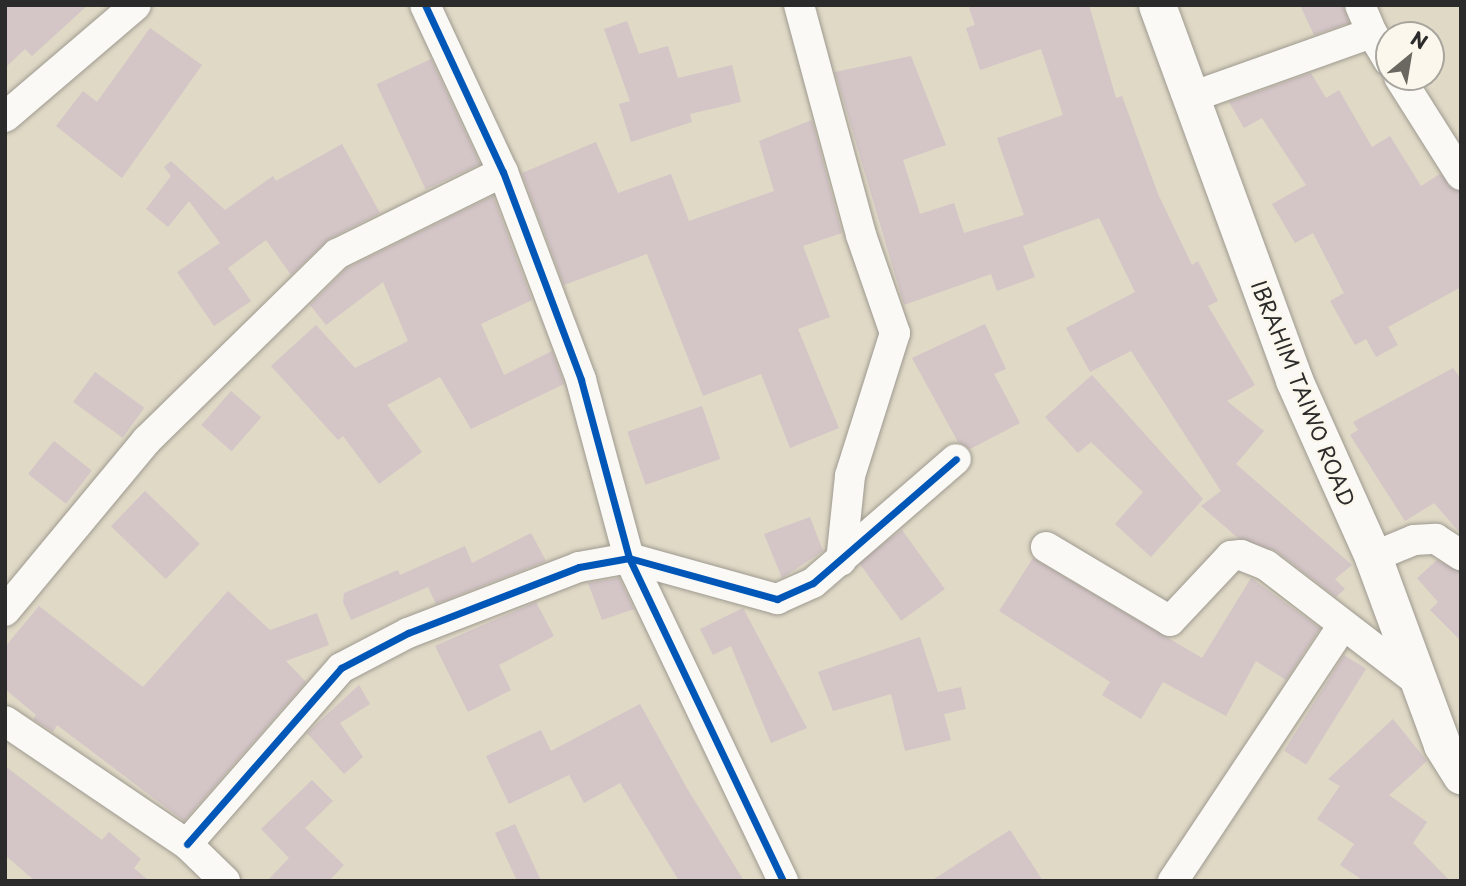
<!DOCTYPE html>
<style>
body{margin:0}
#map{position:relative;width:1466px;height:886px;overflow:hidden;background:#e0d9c6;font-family:"Playpen Sans",sans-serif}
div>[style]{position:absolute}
.building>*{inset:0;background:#d4c5c7;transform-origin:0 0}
.roads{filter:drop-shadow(0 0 2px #9e9a90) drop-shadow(0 0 2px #9e9a90)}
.minor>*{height:30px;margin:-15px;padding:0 15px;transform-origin:15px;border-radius:15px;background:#faf9f6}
.major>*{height:37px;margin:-18.5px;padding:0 18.5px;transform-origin:18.5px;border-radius:18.5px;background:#faf9f6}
.cycleway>*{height:7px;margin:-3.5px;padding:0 3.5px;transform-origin:3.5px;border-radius:3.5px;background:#0057b8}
span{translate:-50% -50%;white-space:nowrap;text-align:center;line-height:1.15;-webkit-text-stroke:5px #fbf7ec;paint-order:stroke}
.street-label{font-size:21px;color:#2b2b2b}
.frame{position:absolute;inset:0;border:7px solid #2b2b2b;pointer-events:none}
.north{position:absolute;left:1375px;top:21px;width:70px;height:70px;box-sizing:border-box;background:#fbf7ec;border:2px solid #a8a59f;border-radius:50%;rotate:30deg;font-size:19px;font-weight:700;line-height:28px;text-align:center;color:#2b2b2b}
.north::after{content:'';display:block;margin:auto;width:24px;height:32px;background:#6a6861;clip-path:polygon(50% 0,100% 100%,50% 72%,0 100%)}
</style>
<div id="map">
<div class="building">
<i style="clip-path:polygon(5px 5px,88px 5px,32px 56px,25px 49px,5px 68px)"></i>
<i style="clip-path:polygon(968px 5px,1089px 5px,1116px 98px,1122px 96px,1158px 194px,1192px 265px,1198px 261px,1218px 301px,1208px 306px,1255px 385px,1227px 401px,1264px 431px,1236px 464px,1352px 565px,1335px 579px,1345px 589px,1336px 597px,1276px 551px,1238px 538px,1201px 506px,1221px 491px,1131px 351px,1090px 372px,1066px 328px,1135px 292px,1099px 218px,1023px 246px,1035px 277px,997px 291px,991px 274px,904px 305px,835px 72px,911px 56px,946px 145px,903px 160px,920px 214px,954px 203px,964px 233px,1024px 215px,997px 138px,1063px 115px,1041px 49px,980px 70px,966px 28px,975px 25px)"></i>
<i style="clip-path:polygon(1300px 5px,1343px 5px,1349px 23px,1314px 35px)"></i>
<i style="clip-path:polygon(627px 21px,639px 54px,668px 46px,678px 78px,732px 65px,741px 102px,690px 114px,692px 122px,631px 142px,619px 104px,630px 101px,604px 29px)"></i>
<i style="clip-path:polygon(150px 28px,202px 65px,122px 178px,56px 126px,83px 91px,97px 102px)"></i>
<i style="left:431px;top:59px;width:116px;height:60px;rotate:65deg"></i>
<i style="clip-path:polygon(1311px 73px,1326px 98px,1339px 90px,1372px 147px,1390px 136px,1421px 186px,1440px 174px,1461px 192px,1461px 287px,1388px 327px,1398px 345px,1376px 357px,1366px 339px,1355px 345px,1330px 301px,1344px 293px,1313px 233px,1295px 243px,1272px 204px,1306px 185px,1262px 118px,1244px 128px,1229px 102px)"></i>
<i style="clip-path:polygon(812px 120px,842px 233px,803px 246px,830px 317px,798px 329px,839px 428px,790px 448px,761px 374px,703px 396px,647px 254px,564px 285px,522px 173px,596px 142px,618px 193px,671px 174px,689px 221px,774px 191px,759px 141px)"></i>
<i style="clip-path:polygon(342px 144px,380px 213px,329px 239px,291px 275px,266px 240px,228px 268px,251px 301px,214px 326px,177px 272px,220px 243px,189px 201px,168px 227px,146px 209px,171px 176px,164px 167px,171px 161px,225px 210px,273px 176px,276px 181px)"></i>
<i style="clip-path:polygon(493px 196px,532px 300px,481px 324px,504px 375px,552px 351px,564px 384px,471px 429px,440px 377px,387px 405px,422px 452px,379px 484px,343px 436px,338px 440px,271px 366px,316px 325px,355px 368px,408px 341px,383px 282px,326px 325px,310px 305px,347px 268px)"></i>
<i style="clip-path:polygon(985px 324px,1006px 369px,994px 374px,1020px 423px,970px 449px,958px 442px,912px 358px)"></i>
<i style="clip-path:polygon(1453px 368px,1461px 379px,1461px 534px,1434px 503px,1405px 521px,1350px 435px,1358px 430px,1353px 422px)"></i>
<i style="left:95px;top:372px;width:61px;height:37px;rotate:36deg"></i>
<i style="clip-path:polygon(1092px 375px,1203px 499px,1151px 557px,1115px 524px,1143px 492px,1091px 442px,1078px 453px,1045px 417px)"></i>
<i style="left:231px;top:391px;width:40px;height:45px;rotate:41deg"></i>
<i style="left:702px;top:406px;width:56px;height:79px;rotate:71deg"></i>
<i style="left:54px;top:441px;width:48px;height:42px;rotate:38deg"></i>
<i style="left:145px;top:491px;width:76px;height:49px;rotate:44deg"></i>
<i style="clip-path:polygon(810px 517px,823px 551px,782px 578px,764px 534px)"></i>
<i style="left:902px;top:530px;width:73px;height:54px;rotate:54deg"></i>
<i style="clip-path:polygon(531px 533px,546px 561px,436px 604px,428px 587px,351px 620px,343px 602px,344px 593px,398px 570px,400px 575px,465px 546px,472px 563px)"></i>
<i style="clip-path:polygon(1033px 558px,1202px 658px,1251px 578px,1320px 628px,1286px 680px,1256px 661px,1226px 716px,1163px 682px,1141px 719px,1102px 695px,1110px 682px,999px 611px)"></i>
<i style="clip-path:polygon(1437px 560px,1461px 572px,1461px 641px,1430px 610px,1438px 602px,1417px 578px)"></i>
<i style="clip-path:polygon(619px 578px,634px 609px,602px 620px,588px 583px)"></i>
<i style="clip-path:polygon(228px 591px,270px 630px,317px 613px,329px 645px,286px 661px,306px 682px,184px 821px,57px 725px,53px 732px,33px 719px,36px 715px,5px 689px,5px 647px,39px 606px,143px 687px)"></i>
<i style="clip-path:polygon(536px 602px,554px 636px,499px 665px,511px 690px,468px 712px,435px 646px)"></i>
<i style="clip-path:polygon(743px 608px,807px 728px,771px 743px,731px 646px,713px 655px,700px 629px)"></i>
<i style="clip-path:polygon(920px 637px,938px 692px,961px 687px,966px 709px,944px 714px,951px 740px,905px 751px,891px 694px,833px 711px,818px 672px)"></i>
<i style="left:1344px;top:655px;width:26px;height:113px;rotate:32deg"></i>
<i style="clip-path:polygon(359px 685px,370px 704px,340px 723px,363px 757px,344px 774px,307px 733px)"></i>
<i style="clip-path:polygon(640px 704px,688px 790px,744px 881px,679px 881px,620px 783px,584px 803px,569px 775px,509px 804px,486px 756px,541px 730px,551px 751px)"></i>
<i style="clip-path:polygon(1393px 719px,1427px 761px,1389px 795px,1427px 822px,1413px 843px,1450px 881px,1364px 881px,1340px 865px,1354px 844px,1317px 819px,1340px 786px,1328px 779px)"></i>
<i style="clip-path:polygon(5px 766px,102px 840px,109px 832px,141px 859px,134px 868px,149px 881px,35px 881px,5px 855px)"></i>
<i style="clip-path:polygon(312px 780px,333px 801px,305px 828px,344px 865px,329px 881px,267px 881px,289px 858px,261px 829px)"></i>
<i style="clip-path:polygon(515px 824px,541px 881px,517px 881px,495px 833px)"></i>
<i style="clip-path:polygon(1010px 830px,1043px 881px,931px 881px,974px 853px)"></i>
</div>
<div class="roads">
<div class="minor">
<i style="left:425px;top:5px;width:184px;rotate:65deg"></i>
<i style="left:503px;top:172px;width:222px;rotate:69.4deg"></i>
<i style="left:581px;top:380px;width:184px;rotate:74.9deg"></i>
<i style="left:629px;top:558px;width:358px;rotate:64.5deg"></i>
<i style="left:799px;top:5px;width:238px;rotate:74.9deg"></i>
<i style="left:861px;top:235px;width:104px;rotate:70.9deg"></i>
<i style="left:895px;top:333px;width:150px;rotate:107.5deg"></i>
<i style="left:850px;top:476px;width:85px;rotate:96deg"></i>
<i style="left:1360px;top:5px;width:30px;rotate:67deg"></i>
<i style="left:1399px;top:77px;width:116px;rotate:57.7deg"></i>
<i style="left:1189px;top:98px;width:194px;rotate:-19.6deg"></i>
<i style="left:1372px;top:33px;width:33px;rotate:59deg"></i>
<i style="left:5px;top:117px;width:172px;rotate:-40.5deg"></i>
<i style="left:1046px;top:547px;width:144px;rotate:30.8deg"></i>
<i style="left:1170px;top:621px;width:89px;rotate:-46.8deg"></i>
<i style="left:1231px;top:556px;width:10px;rotate:-6deg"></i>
<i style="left:1241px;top:555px;width:27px;rotate:22deg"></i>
<i style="left:1266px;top:565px;width:189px;rotate:37.5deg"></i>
<i style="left:1373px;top:557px;width:44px;rotate:-22.5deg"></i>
<i style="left:1414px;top:540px;width:22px;rotate:-3deg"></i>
<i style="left:1436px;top:539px;width:30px;rotate:33deg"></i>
<i style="left:5px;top:611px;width:222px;rotate:-50.3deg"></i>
<i style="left:147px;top:440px;width:266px;rotate:-44.4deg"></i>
<i style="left:337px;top:254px;width:185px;rotate:-26.3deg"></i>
<i style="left:5px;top:721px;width:220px;rotate:34.1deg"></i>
<i style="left:187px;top:844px;width:53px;rotate:44.2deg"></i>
<i style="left:187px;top:844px;width:234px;rotate:-48.8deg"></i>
<i style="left:341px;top:668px;width:76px;rotate:-27.6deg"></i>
<i style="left:408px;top:633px;width:183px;rotate:-21.1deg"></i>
<i style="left:579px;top:567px;width:51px;rotate:-10.2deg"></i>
<i style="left:629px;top:558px;width:154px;rotate:15.5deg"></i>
<i style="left:777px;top:599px;width:39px;rotate:-24deg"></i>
<i style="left:813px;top:583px;width:189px;rotate:-40.9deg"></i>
<i style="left:1173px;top:881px;width:305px;rotate:-56.4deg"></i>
</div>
<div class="major">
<i style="left:1157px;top:5px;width:399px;rotate:69.9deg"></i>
<i style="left:1294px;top:380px;width:194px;rotate:65.9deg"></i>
<i style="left:1373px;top:557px;width:200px;rotate:69.8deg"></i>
<i style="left:1442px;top:745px;width:36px;rotate:58deg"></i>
</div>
</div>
<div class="cycleway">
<i style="left:425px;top:5px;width:184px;rotate:65deg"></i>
<i style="left:503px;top:172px;width:222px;rotate:69.4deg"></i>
<i style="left:581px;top:380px;width:184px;rotate:74.9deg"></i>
<i style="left:629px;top:558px;width:358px;rotate:64.5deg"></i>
<i style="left:187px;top:844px;width:234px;rotate:-48.8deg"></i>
<i style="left:341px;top:668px;width:76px;rotate:-27.6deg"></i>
<i style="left:408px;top:633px;width:183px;rotate:-21.1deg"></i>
<i style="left:579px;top:567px;width:51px;rotate:-10.2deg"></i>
<i style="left:629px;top:558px;width:154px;rotate:15.5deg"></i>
<i style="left:777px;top:599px;width:39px;rotate:-24deg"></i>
<i style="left:813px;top:583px;width:189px;rotate:-40.9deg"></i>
</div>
<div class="street-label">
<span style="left:1304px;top:393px;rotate:68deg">IBRAHIM TAIWO ROAD</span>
</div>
<div class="frame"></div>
<div class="north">N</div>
</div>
